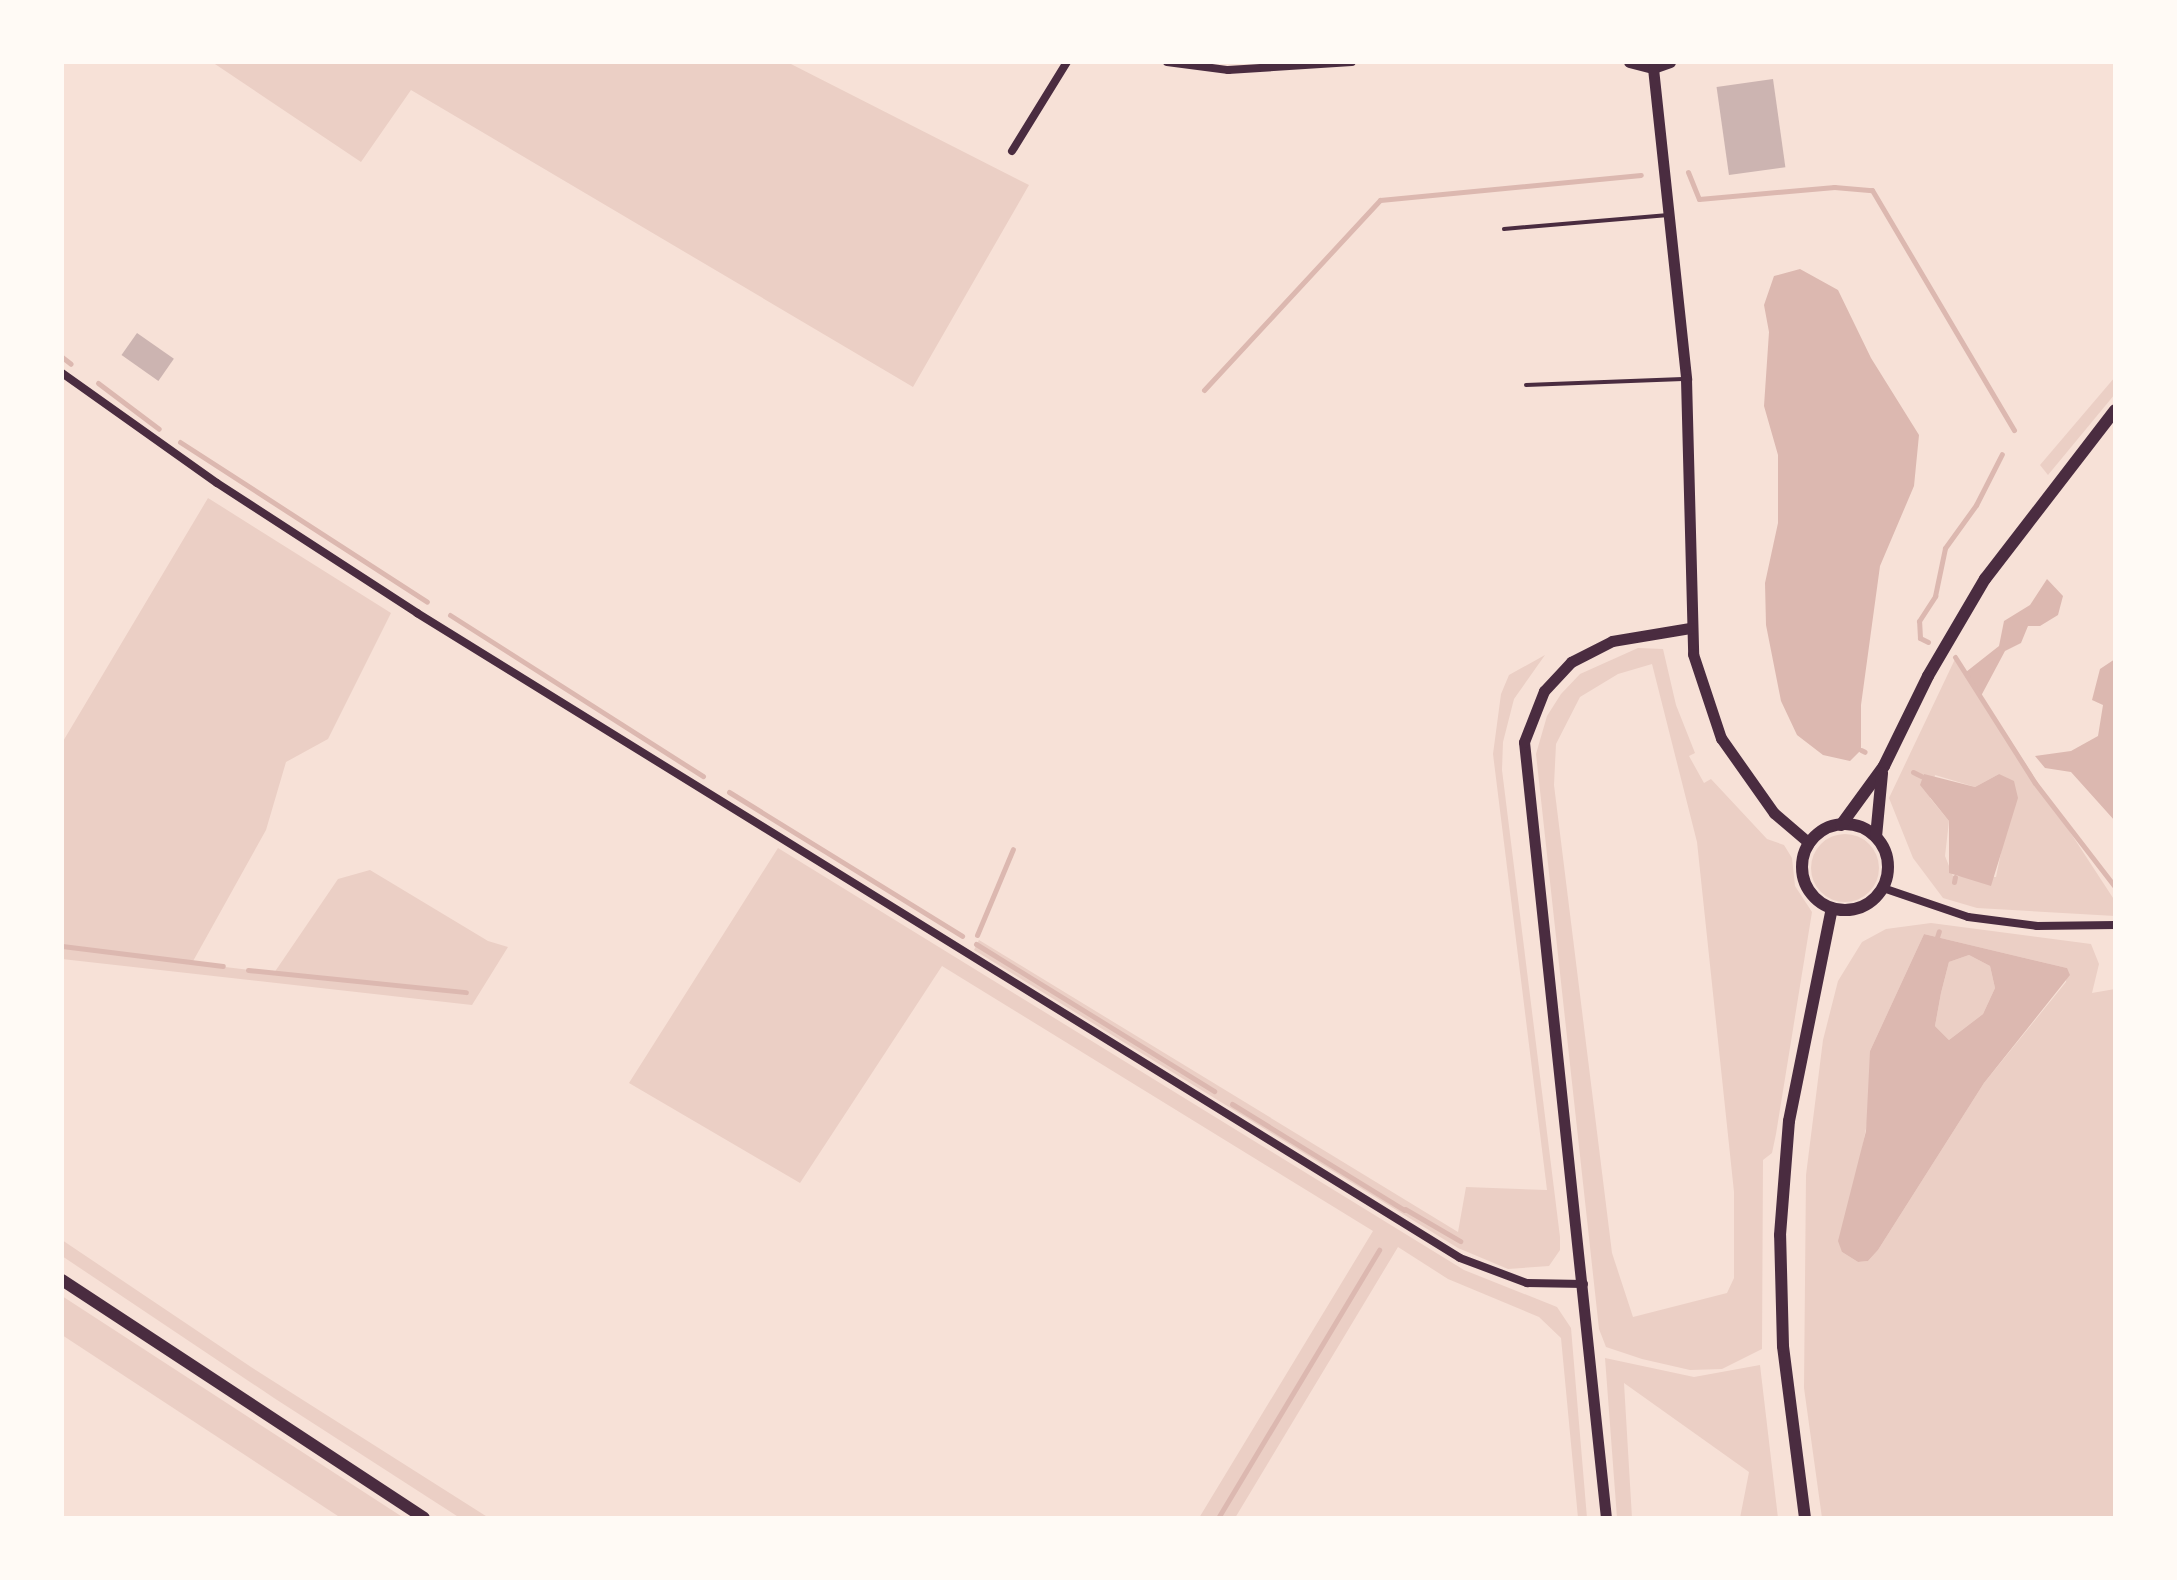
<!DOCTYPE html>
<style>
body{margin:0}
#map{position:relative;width:2177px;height:1580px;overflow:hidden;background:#f7e1d7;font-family:"Playfair Display",serif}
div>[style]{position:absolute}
.green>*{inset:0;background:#ebcfc5}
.round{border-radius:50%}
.water>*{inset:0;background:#dcb8b0}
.stream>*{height:5px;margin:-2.5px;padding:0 2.5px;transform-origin:2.5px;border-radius:2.5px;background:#dcb8b0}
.building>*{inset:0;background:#ccb4b1;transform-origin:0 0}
.service>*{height:4px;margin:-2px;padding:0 2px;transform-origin:2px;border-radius:2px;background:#4a2c40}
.minor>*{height:8px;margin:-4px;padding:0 4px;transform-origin:4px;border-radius:4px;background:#4a2c40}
.tertiary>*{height:11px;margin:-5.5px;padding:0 5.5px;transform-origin:5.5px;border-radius:5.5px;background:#4a2c40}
.secondary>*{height:12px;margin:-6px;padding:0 6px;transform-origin:6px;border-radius:6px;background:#4a2c40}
.secondary>.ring{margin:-6px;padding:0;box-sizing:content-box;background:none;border:12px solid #4a2c40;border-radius:50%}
span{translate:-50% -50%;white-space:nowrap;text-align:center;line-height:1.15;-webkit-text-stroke:6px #fffaf5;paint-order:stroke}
.frame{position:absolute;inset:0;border:64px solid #fffaf5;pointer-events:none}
</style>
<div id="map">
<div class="green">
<i style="clip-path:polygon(212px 62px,787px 62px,1029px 185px,913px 387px,411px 90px,361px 162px)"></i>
<i style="clip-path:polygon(2115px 377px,2115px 394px,2048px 475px,2040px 465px)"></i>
<i style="clip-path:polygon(208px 498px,391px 613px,328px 739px,286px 762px,266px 830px,192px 963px,274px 973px,338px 879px,370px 870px,488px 941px,508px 947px,472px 1005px,62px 959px,62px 743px)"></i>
<i style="clip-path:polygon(evenodd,1638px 648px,1663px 649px,1676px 705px,1695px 753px,1689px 756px,1704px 783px,1711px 779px,1767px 839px,1784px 845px,1792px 858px,1795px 886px,1812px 912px,1776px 1134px,1772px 1153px,1763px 1160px,1762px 1349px,1722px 1369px,1690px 1370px,1642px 1359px,1606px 1347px,1599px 1329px,1536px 754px,1547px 716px,1561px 694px,1580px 674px,1638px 648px,1652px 664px,1697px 842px,1734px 1192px,1734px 1278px,1727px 1293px,1633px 1317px,1612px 1253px,1554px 785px,1556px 744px,1580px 697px,1618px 674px,1652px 664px)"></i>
<i style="clip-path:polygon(1545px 655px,1514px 699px,1503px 742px,1502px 770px,1560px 1237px,1560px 1250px,1549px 1266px,1508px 1269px,1458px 1248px,974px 950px,979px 940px,1458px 1232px,1466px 1187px,1547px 1190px,1493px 754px,1501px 694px,1509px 675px)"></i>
<i style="clip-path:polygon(evenodd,1956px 657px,2115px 901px,2115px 916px,1977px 908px,1943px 898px,1913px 858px,1889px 798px,1956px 657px,1999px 774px,2005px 833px,1996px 877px,1953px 876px,1945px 856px,1949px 821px,1930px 798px,1935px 775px,1975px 787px,1999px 774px)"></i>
<i class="round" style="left:1811px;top:834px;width:68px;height:68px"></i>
<i style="clip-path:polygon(778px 848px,1464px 1270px,1557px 1307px,1571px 1328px,1587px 1518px,1578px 1518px,1561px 1338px,1539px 1317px,1448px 1279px,1398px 1247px,1235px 1518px,1199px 1518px,1373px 1231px,942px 966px,800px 1183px,629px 1083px)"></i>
<i style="clip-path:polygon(evenodd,1931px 923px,2091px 944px,2099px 964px,2092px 993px,2115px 989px,2115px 1518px,1822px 1518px,1804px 1388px,1806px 1175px,1823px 1040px,1838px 981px,1862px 942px,1886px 929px,1931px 923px,1924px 934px,2067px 968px,2066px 982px,1984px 1083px,1878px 1250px,1868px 1261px,1858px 1262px,1842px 1252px,1870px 1108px,1870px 1051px,1924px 934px)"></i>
<i style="clip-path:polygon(1969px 955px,1990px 966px,1995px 988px,1983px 1014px,1949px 1040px,1935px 1026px,1941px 993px,1949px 962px)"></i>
<i style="clip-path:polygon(62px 1240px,251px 1367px,489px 1518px,460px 1518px,274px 1398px,62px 1256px)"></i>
<i style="clip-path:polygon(62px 1296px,404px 1518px,341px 1518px,62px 1335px)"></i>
<i style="clip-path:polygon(1605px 1358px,1694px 1377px,1760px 1365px,1778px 1518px,1740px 1518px,1749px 1472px,1624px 1383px,1632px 1518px,1617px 1518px)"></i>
</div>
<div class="water">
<i style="clip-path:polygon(1800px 269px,1838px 290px,1871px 358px,1919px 435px,1914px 486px,1880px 566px,1861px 705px,1861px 750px,1850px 761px,1823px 755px,1797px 735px,1781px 701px,1766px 625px,1765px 583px,1778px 523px,1778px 455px,1764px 406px,1769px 332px,1764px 305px,1774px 276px)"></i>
<i style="clip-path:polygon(2047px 579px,2063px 596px,2058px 615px,2040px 626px,2028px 626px,2021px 643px,2005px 651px,1981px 696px,1966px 672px,1999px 646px,2004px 621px,2030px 605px)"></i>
<i style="clip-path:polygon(2115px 659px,2115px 821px,2071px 772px,2045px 768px,2035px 756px,2071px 751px,2098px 736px,2103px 705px,2092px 700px,2100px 669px)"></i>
<i style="clip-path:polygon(1924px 774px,1975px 787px,1999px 774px,2014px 781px,2018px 798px,1991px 886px,1949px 873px,1949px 821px,1920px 785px)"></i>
<i style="clip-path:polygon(evenodd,1924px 934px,2067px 968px,2070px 975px,1984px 1083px,1878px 1250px,1868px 1261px,1858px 1262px,1842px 1252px,1838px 1241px,1866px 1131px,1870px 1051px,1924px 934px,1969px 955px,1990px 966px,1995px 988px,1983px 1014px,1949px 1040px,1935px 1026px,1941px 993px,1949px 962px,1969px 955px)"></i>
</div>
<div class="stream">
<i style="left:1688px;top:172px;width:29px;rotate:68deg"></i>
<i style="left:1699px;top:199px;width:136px;rotate:-5.1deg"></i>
<i style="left:1834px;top:187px;width:38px;rotate:5deg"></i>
<i style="left:1872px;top:190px;width:279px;rotate:59.4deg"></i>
<i style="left:62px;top:357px;width:11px;rotate:38deg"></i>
<i style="left:98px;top:383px;width:76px;rotate:37deg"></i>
<i style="left:1204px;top:390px;width:259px;rotate:-47.2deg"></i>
<i style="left:1380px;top:200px;width:262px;rotate:-5.5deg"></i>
<i style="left:180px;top:442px;width:294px;rotate:32.9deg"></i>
<i style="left:450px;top:615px;width:300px;rotate:32.5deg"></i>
<i style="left:1928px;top:642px;width:9px;rotate:-153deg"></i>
<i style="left:1920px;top:638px;width:17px;rotate:-93deg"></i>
<i style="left:1919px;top:621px;width:30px;rotate:-57deg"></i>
<i style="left:1935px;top:596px;width:49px;rotate:-78.2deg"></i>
<i style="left:1945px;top:548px;width:53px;rotate:-54.2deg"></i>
<i style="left:1976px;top:505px;width:57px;rotate:-63deg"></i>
<i style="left:1955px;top:657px;width:149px;rotate:57.6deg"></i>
<i style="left:2035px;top:783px;width:131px;rotate:52.4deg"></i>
<i style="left:1861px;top:750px;width:4px;rotate:27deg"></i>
<i style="left:1913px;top:772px;width:9px;rotate:27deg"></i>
<i style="left:729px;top:792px;width:274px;rotate:31.7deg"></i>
<i style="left:1954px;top:882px;width:5px;rotate:-79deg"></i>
<i style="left:977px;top:935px;width:93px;rotate:-67.3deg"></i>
<i style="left:1937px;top:937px;width:6px;rotate:-72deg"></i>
<i style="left:976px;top:944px;width:280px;rotate:31.7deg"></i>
<i style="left:62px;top:946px;width:162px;rotate:7.1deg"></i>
<i style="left:248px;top:970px;width:219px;rotate:5.8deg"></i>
<i style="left:1232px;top:1104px;width:202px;rotate:31.6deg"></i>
<i style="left:1405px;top:1209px;width:64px;rotate:30.2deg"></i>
<i style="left:1218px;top:1518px;width:313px;rotate:-59deg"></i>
</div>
<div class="building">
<i style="left:1773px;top:79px;width:89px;height:57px;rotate:82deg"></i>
<i style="left:137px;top:333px;width:45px;height:27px;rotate:35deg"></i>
</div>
<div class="service">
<i style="left:1504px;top:229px;width:165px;rotate:-4.9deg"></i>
<i style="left:1526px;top:385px;width:157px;rotate:-2.2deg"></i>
</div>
<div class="minor">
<i style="left:1167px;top:62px;width:62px;rotate:7.5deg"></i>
<i style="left:1228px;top:70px;width:124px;rotate:-3.7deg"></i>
<i style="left:1012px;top:151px;width:105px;rotate:-58.3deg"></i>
<i style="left:62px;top:373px;width:190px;rotate:35.4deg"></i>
<i style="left:217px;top:483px;width:239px;rotate:33deg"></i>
<i style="left:417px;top:613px;width:1226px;rotate:31.73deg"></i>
<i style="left:1460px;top:1258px;width:72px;rotate:20.5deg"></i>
<i style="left:1527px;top:1283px;width:57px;rotate:1deg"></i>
<i style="left:1883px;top:888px;width:90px;rotate:18.8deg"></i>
<i style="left:1968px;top:917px;width:70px;rotate:7.4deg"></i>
<i style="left:2037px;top:926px;width:78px;rotate:-0.7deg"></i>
</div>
<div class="tertiary">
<i style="left:1629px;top:62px;width:25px;rotate:14deg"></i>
<i style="left:1653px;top:68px;width:18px;rotate:-19deg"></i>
<i style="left:1653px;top:68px;width:313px;rotate:83.9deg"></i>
<i style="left:1686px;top:379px;width:275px;rotate:88.5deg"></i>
<i style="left:1693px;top:654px;width:89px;rotate:71.6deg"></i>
<i style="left:1721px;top:738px;width:92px;rotate:54.8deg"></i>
<i style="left:1774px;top:813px;width:46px;rotate:40.6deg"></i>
<i style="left:1606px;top:1518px;width:780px;rotate:-96.03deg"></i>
<i style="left:1524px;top:742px;width:55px;rotate:-68.6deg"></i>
<i style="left:1544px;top:691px;width:40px;rotate:-47deg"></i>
<i style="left:1571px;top:662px;width:46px;rotate:-27.1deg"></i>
<i style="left:1612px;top:641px;width:79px;rotate:-9.5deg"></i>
</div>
<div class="secondary">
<i class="ring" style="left:1802px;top:824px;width:74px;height:74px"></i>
<i style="left:1841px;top:825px;width:73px;rotate:-53.9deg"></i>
<i style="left:1884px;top:766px;width:100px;rotate:-63.9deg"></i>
<i style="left:1928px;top:676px;width:113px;rotate:-59.6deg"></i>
<i style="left:1985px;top:579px;width:213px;rotate:-52.4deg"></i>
<i style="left:1876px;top:837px;width:64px;rotate:-84.6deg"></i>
<i style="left:62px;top:1280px;width:433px;rotate:33.3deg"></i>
<i style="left:1805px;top:1518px;width:173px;rotate:-97.3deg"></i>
<i style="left:1783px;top:1346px;width:111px;rotate:-91.5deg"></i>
<i style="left:1780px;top:1235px;width:114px;rotate:-85.5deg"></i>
<i style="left:1789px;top:1121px;width:217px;rotate:-78.6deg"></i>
</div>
<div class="frame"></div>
</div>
